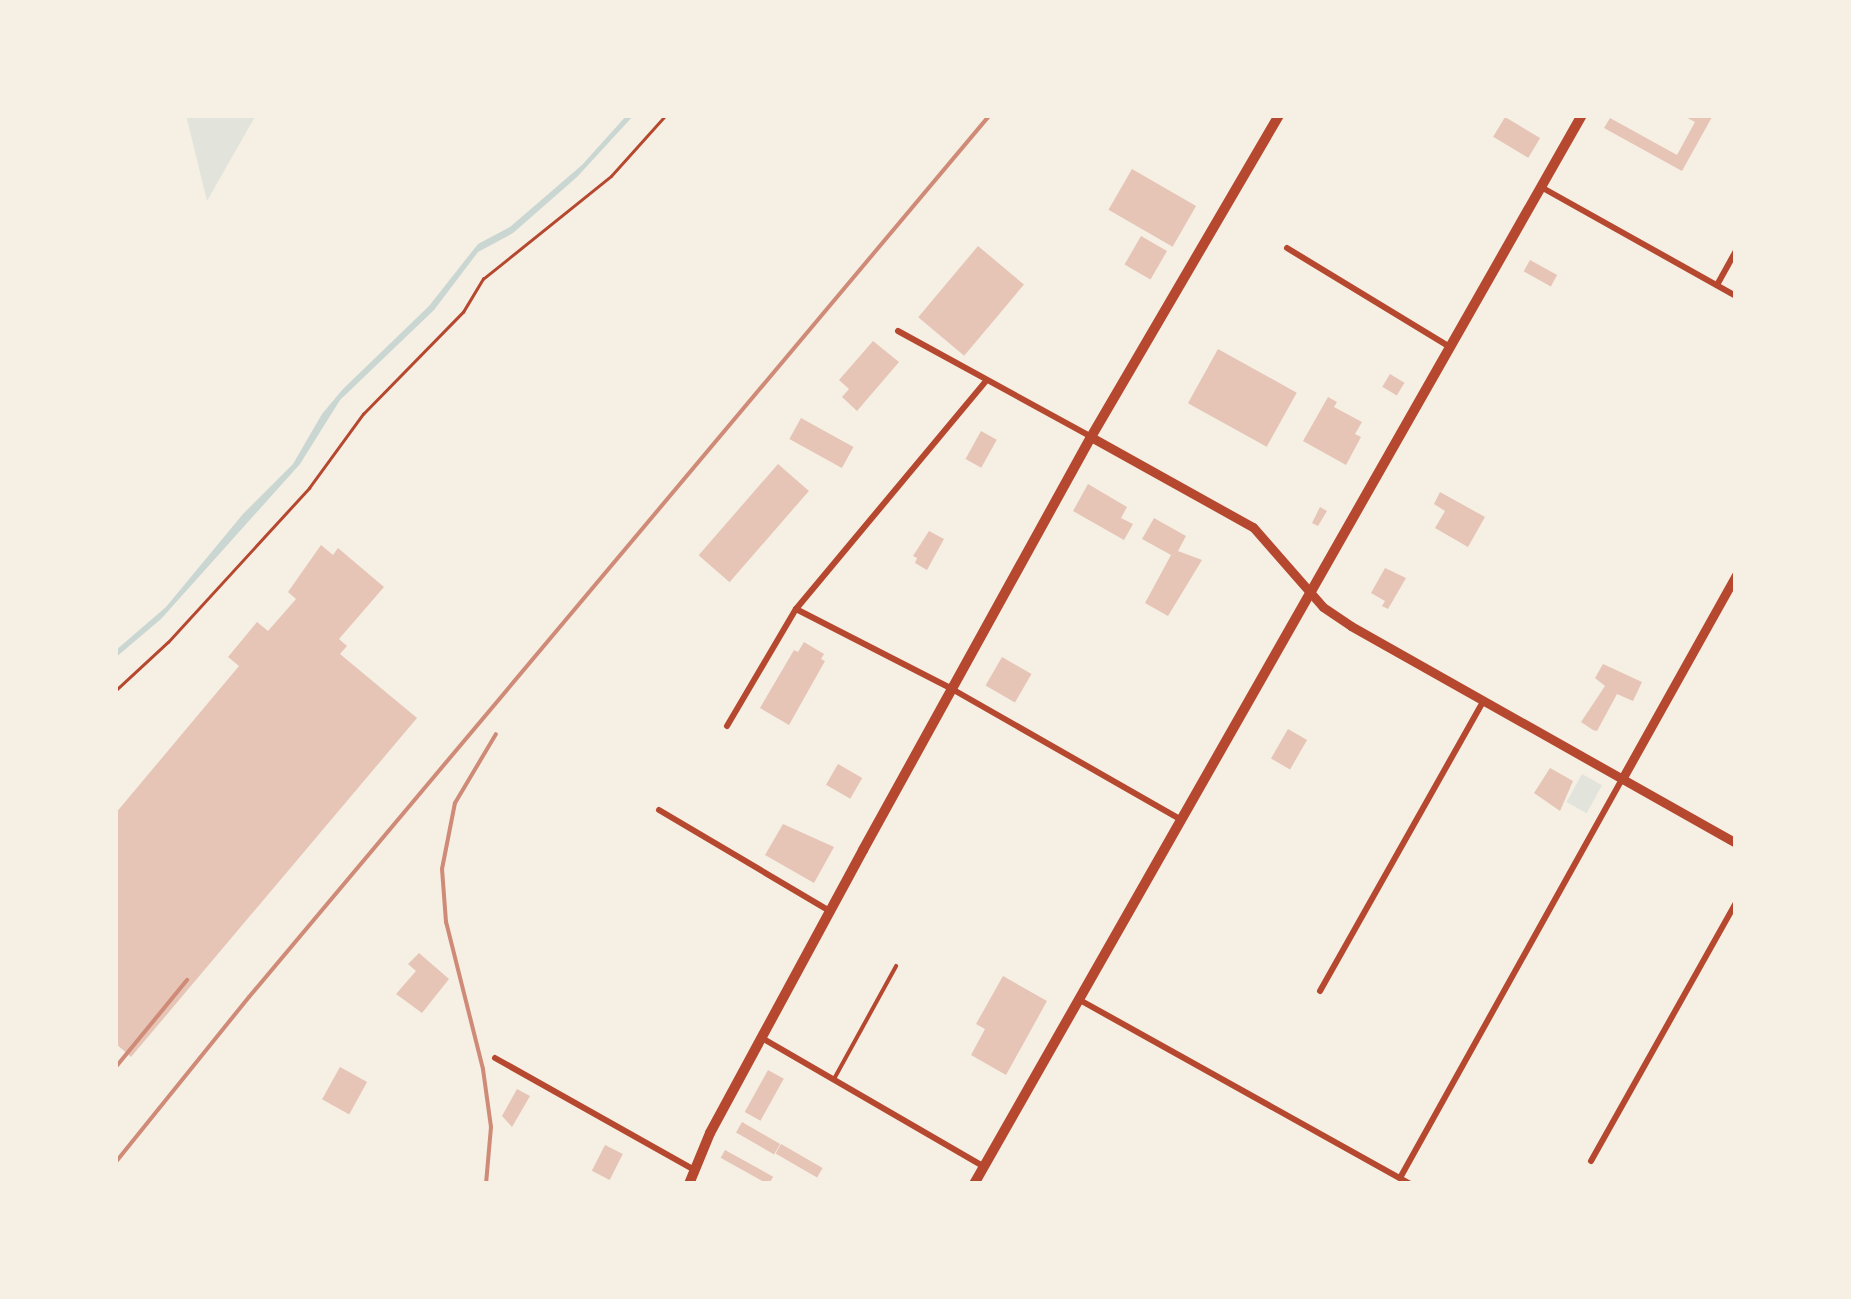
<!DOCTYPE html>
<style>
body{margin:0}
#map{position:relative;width:1851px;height:1299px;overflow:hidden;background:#f6efe4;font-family:"Varela Round",sans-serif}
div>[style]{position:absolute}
.green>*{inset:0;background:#e2e4dc;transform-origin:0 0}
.water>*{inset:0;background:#c9d6d2}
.building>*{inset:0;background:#e6c5b7;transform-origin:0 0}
.path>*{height:2.5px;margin:-1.25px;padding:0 1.25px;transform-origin:1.25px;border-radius:1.25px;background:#b5482f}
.service>*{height:4px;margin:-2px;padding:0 2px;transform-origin:2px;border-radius:2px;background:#b5482f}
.minor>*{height:6px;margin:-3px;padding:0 3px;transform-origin:3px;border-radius:3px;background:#b5482f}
.tertiary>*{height:9px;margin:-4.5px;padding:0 4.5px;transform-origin:4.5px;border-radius:4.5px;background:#b5482f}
.secondary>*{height:9px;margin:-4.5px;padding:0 4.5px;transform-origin:4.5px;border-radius:4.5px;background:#b5482f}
.primary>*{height:10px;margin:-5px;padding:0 5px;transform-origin:5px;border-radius:5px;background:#b5482f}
.rail>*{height:4px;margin:-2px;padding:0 2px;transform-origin:2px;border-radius:2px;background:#cf8b77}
span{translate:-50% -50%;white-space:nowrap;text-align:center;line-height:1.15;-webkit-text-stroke:10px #f6efe4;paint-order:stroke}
.frame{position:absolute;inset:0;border:118px solid #f6efe4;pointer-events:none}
</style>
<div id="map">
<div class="green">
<i style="clip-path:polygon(186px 115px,256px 115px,207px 201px)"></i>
<i style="left:1582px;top:774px;width:23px;height:32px;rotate:29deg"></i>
</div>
<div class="water">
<i style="clip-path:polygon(627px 115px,634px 115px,577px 177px,513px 233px,478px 252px,434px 310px,340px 400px,300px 464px,161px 619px,115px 658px,115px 651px,166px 607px,243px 514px,293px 464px,322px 414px,343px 389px,429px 306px,478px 244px,510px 227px,582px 165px)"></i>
</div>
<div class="building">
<i style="clip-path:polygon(1682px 115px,1712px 117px,1682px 171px,1604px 128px,1610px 118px,1677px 155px,1695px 122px)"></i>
<i style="left:1505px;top:117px;width:41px;height:23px;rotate:31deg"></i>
<i style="left:1132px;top:169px;width:74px;height:47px;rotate:30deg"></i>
<i style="left:1141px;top:236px;width:30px;height:33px;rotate:30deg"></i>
<i style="left:978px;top:246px;width:60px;height:93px;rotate:40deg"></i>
<i style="left:1530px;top:260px;width:31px;height:13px;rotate:29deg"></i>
<i style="clip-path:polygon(873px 341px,899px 362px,857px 411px,842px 397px,849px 389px,839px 380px)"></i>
<i style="left:1218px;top:349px;width:90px;height:62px;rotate:29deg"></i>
<i style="left:1390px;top:374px;width:17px;height:15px;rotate:31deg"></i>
<i style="clip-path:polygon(1328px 397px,1337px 402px,1334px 407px,1362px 422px,1355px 434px,1361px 437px,1346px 465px,1303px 441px)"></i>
<i style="left:801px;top:418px;width:60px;height:24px;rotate:29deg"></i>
<i style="left:981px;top:431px;width:18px;height:32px;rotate:29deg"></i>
<i style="left:778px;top:464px;width:41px;height:121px;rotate:41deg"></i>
<i style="clip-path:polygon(1088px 484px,1127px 507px,1121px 518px,1133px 524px,1124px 540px,1073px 511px)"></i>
<i style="clip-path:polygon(1440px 492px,1485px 517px,1468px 547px,1435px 528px,1445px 511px,1434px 504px)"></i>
<i style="clip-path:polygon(1320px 507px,1327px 511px,1318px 526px,1312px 523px)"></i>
<i style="clip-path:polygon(1154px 518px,1186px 536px,1178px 551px,1202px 560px,1168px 616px,1145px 603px,1171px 555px,1142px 539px)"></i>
<i style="clip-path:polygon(929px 531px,944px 539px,927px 570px,915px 563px,917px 558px,913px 556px)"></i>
<i style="clip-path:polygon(321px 545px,333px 555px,338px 548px,384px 587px,339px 639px,347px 646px,340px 654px,417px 718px,131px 1057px,115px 1043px,115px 814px,239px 666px,228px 657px,257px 622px,268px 631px,296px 599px,288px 592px)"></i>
<i style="clip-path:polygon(1385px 568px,1406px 578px,1388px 609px,1382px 606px,1385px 601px,1371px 593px)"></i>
<i style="clip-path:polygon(804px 642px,824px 654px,821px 659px,825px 661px,789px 725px,760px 708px,794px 650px,798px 652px)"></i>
<i style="left:1002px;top:657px;width:34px;height:33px;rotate:30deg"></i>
<i style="clip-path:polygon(1603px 664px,1642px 682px,1633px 701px,1617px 694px,1597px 731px,1593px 730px,1581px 722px,1605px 686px,1595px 678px)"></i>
<i style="left:1288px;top:729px;width:22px;height:34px;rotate:30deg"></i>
<i style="left:838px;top:764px;width:28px;height:24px;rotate:30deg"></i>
<i style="clip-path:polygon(1550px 768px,1573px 781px,1560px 811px,1534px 793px)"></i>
<i style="clip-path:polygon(783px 824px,834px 847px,814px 883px,765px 855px)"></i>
<i style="clip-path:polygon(419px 953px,449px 979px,422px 1013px,396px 994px,416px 971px,408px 964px)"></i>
<i style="clip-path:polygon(1003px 976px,1047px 1001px,1006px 1075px,971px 1055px,985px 1029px,976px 1024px)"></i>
<i style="left:340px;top:1067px;width:31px;height:37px;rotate:29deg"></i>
<i style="left:768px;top:1070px;width:18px;height:48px;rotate:29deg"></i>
<i style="clip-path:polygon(517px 1089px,530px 1096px,512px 1127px,502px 1116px)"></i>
<i style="left:742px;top:1122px;width:44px;height:12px;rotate:30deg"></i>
<i style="left:781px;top:1144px;width:48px;height:11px;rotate:30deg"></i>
<i style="left:605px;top:1145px;width:20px;height:29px;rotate:27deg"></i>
<i style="left:725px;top:1150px;width:55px;height:9px;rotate:29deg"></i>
</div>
<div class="path">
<i style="left:115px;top:691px;width:72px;rotate:-42.8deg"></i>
<i style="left:168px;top:642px;width:209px;rotate:-47.5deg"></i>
<i style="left:309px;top:488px;width:92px;rotate:-53.9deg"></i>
<i style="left:363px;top:414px;width:143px;rotate:-45.6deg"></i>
<i style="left:463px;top:312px;width:39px;rotate:-59deg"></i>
<i style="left:483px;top:279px;width:164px;rotate:-38.8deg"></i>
<i style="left:611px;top:176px;width:82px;rotate:-48deg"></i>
</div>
<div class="service">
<i style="left:834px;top:1079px;width:129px;rotate:-61.2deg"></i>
</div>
<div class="minor">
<i style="left:1541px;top:187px;width:223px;rotate:29.2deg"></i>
<i style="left:1287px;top:248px;width:188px;rotate:31.3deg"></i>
<i style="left:1717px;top:285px;width:39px;rotate:-61deg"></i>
<i style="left:898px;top:331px;width:219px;rotate:28.7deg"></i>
<i style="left:796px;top:609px;width:175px;rotate:27.1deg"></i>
<i style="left:952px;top:689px;width:260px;rotate:29.7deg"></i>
<i style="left:727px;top:726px;width:136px;rotate:-59.5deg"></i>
<i style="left:796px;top:609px;width:295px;rotate:-50.2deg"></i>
<i style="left:659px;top:810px;width:199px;rotate:30.6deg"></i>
<i style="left:1320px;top:991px;width:332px;rotate:-60.6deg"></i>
<i style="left:1078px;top:999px;width:381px;rotate:29.1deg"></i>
<i style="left:762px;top:1038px;width:255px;rotate:30.1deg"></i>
<i style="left:495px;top:1058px;width:227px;rotate:29.3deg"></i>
<i style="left:1591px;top:1161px;width:296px;rotate:-60.7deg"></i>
<i style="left:1400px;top:1178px;width:457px;rotate:-60.9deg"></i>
</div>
<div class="tertiary">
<i style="left:1622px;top:779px;width:234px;rotate:-60.8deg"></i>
</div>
<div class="secondary">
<i style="left:1091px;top:437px;width:185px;rotate:29.1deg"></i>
<i style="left:1253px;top:527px;width:106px;rotate:48.8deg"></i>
<i style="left:1323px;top:607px;width:34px;rotate:34deg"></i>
<i style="left:1351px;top:626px;width:442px;rotate:29.4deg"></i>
</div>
<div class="primary">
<i style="left:689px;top:1184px;width:55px;rotate:-67.6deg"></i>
<i style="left:710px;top:1133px;width:322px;rotate:-61.6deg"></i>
<i style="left:863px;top:850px;width:472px;rotate:-61.1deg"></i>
<i style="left:1091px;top:437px;width:373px;rotate:-59.7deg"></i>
<i style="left:974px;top:1184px;width:1230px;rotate:-60.37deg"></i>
</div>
<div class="rail">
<i style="left:115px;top:1068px;width:114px;rotate:-50.7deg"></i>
<i style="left:115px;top:1163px;width:213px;rotate:-51.1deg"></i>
<i style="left:249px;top:997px;width:1152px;rotate:-49.97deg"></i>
<i style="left:486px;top:1184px;width:57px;rotate:-85deg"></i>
<i style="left:491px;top:1127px;width:59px;rotate:-97.9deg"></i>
<i style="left:483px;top:1069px;width:152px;rotate:-104.1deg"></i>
<i style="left:446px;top:922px;width:53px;rotate:-94.3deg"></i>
<i style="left:442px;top:869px;width:67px;rotate:-78.9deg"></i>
<i style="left:455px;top:803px;width:80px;rotate:-59.3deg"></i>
</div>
<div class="frame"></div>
</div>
